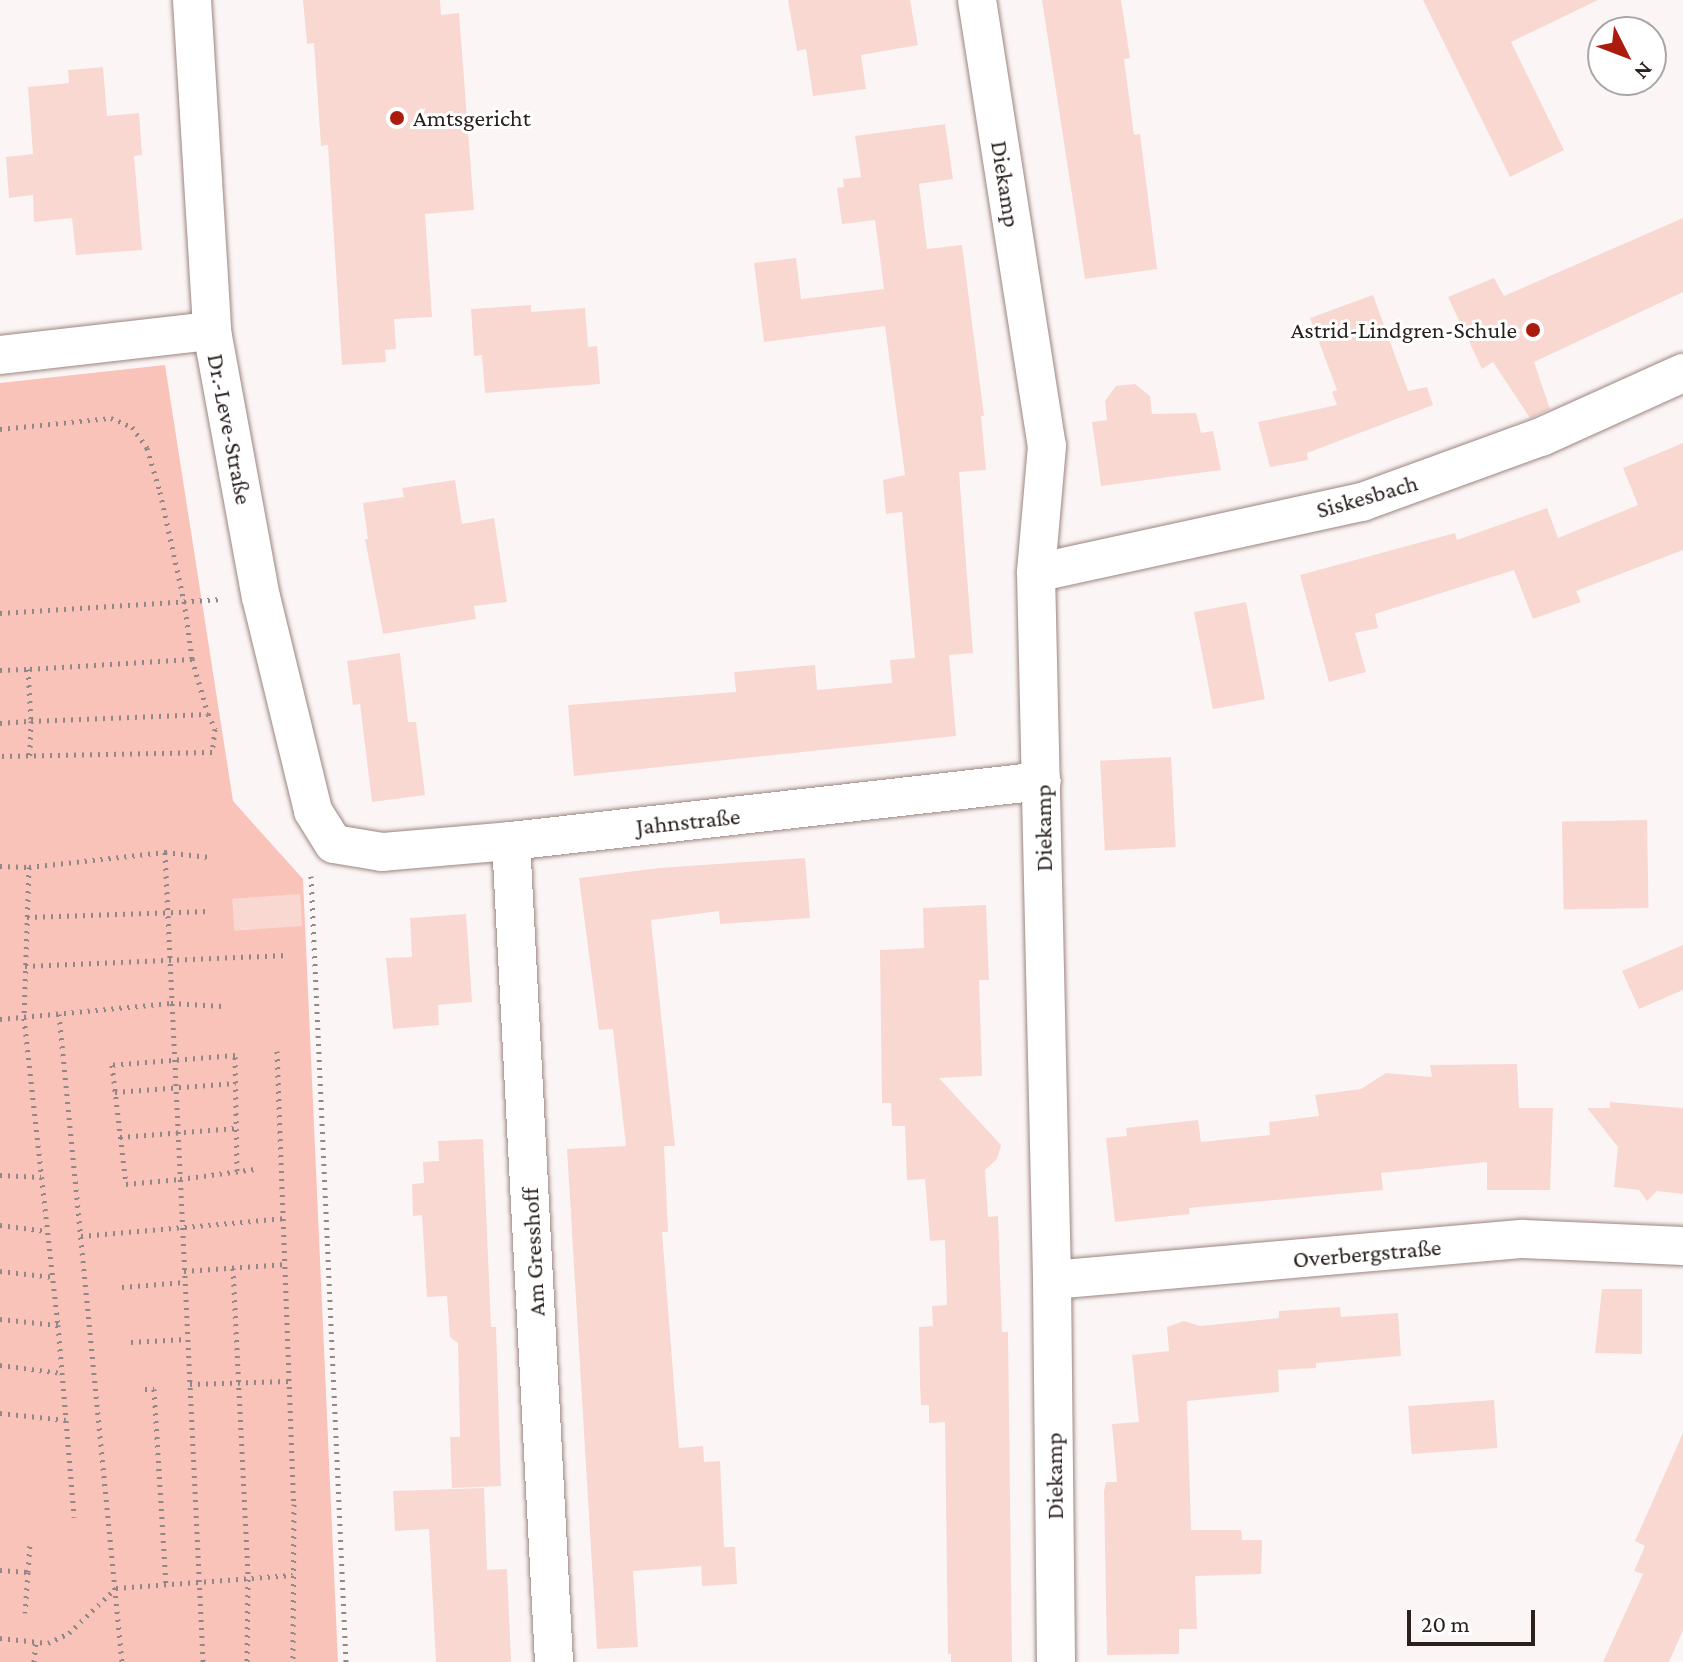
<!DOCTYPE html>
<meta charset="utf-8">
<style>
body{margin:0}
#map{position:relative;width:1683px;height:1662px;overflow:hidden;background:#fbf6f5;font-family:"Crimson Pro",serif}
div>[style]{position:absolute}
.green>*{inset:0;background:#f9c3b9}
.building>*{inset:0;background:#f9d8d2;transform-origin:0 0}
.path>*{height:5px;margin-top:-2.5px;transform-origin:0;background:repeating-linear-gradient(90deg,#8f8886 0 2px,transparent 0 8px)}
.roads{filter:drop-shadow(0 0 2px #9c8581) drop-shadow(0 0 2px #9c8581)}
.minor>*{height:38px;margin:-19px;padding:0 19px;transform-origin:19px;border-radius:19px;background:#fff}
.dots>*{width:22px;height:22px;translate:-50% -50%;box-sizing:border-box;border:4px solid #fff;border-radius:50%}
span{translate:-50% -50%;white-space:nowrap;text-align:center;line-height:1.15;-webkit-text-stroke:6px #fff;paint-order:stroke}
.poi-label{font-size:24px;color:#2a211f}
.left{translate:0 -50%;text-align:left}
.right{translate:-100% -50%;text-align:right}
.street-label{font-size:24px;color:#2a211f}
.north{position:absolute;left:1587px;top:16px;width:80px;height:80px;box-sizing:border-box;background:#fff;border:2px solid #aaa6a5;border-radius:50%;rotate:132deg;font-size:22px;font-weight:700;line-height:32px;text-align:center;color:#2a211f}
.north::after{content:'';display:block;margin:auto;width:28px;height:36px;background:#ac1c0e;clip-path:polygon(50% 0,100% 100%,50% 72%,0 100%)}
.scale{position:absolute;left:1407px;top:1610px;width:128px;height:36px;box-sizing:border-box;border:4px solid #2a211f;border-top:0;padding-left:10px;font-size:24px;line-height:28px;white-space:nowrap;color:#2a211f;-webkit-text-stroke:6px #fff;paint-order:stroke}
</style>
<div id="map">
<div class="green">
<i style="clip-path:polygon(165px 365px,233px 801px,303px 879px,338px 1662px,0 1662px,0 383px)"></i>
</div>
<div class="building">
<i style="clip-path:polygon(303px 0,440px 0,441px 15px,459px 13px,474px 210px,425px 214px,432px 317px,394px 319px,396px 349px,385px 350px,386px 362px,342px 365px,328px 145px,321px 146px,314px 43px,307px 44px)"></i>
<i style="clip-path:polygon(788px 0,910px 0,918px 45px,861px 55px,866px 89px,813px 96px,806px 49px,797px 51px)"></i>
<i style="clip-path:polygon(1042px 0,1121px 0,1130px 58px,1124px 59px,1134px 135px,1140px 134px,1157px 269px,1085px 279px)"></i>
<i style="clip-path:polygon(1423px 0,1598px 0,1511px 42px,1564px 150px,1510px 177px)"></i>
<i style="clip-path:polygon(103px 67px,107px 116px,139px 113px,142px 155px,134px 156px,142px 250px,76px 255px,72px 218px,34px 222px,33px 195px,9px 198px,6px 157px,33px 154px,28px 87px,69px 83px,68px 70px)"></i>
<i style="clip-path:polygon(945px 124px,953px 179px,919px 184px,927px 249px,962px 245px,984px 416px,981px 416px,986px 470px,959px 472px,973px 653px,949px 655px,956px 736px,574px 776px,568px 705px,736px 692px,734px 672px,815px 665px,817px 690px,892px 683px,890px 660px,915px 658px,902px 512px,886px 514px,883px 480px,905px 475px,885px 326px,764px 342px,754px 263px,796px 258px,801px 299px,884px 289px,875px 220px,842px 224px,837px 188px,844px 187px,843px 179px,861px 177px,855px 136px)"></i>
<i style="clip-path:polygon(1683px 218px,1683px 292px,1534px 362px,1550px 409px,1530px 418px,1493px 362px,1482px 369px,1448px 297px,1494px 278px,1504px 296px)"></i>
<i style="clip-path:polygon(1373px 295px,1408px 391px,1427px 387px,1433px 405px,1307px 453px,1308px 460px,1270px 467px,1258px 422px,1337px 405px,1332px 392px,1337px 390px,1310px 318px)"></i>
<i style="clip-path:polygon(531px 305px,531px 312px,585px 308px,588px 347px,597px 346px,600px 384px,485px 393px,482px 355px,474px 356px,471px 309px)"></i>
<i style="clip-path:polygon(1135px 384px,1150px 396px,1152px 414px,1196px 413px,1201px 433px,1213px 431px,1221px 470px,1101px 486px,1092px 422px,1107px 420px,1105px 401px,1116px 386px)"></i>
<i style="clip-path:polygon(1683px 443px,1683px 550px,1576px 591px,1581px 602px,1533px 619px,1514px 570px,1375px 614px,1378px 628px,1355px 633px,1366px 672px,1329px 682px,1300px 575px,1455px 533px,1457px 540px,1547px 508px,1558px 538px,1638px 505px,1623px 468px)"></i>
<i style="clip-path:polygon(455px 480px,462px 524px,494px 518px,507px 602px,474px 606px,476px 619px,383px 634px,365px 539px,368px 539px,363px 503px,404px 497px,402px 488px)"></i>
<i style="left:1246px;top:602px;width:99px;height:53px;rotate:79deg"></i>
<i style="clip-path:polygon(400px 653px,408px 722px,416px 722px,425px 795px,372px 802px,360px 704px,353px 705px,347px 661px)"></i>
<i style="left:1171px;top:757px;width:90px;height:71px;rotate:87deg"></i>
<i style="left:1647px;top:820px;width:88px;height:85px;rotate:89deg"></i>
<i style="clip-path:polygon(805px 858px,810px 918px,720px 924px,719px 911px,651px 920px,675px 1146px,664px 1146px,668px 1232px,662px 1232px,679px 1448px,703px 1446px,704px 1462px,720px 1461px,724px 1547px,735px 1547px,737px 1584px,702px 1586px,701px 1566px,633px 1571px,638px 1647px,597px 1649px,567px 1149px,626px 1146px,613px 1029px,599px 1030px,579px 878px,659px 868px)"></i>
<i style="left:300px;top:894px;width:32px;height:68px;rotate:86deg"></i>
<i style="clip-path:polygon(986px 905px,989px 980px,979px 980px,982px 1076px,939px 1078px,1001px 1145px,997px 1159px,985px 1170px,988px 1217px,998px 1216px,1002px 1332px,1008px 1332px,1012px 1662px,951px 1662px,951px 1654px,948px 1654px,945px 1422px,929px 1423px,929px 1405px,921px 1405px,920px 1385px,919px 1327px,933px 1326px,932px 1306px,947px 1305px,945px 1240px,930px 1241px,925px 1179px,907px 1180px,905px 1126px,892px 1126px,891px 1103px,882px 1103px,880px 950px,924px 948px,923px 908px)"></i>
<i style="clip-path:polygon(466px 914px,472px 1002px,438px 1005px,439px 1025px,393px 1029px,386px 958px,412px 957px,410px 918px)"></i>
<i style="clip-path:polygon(1683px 945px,1683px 990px,1639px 1009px,1622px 971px)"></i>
<i style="clip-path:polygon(1517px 1064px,1519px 1108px,1553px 1108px,1550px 1190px,1487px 1190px,1487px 1162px,1381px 1173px,1383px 1190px,1189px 1208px,1190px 1214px,1115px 1222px,1106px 1138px,1127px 1136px,1126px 1128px,1198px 1120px,1201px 1142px,1270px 1135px,1269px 1122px,1319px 1116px,1315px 1095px,1361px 1089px,1386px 1073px,1432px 1077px,1430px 1065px)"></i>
<i style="clip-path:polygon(1610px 1102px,1683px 1108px,1683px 1194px,1657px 1191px,1647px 1201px,1639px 1190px,1614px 1187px,1618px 1147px,1587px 1108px,1610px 1108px)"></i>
<i style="clip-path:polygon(483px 1139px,491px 1327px,496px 1327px,501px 1486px,452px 1488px,450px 1437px,460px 1437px,458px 1343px,450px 1337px,447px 1296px,427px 1297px,422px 1215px,413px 1216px,412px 1184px,424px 1183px,423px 1162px,439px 1161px,438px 1141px)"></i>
<i style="clip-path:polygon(1602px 1289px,1642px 1289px,1642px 1354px,1595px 1353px)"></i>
<i style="clip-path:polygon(1340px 1307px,1341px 1317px,1398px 1313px,1401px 1356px,1316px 1363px,1316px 1368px,1278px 1370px,1279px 1392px,1187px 1401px,1191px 1530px,1241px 1530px,1242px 1540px,1262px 1540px,1261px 1574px,1195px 1576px,1197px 1629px,1179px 1629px,1179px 1654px,1107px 1655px,1104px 1491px,1106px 1482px,1117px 1482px,1112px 1424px,1139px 1422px,1132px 1355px,1169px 1351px,1167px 1327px,1184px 1321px,1200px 1326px,1279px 1318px,1279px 1311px)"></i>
<i style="left:1494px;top:1400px;width:48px;height:86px;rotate:86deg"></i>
<i style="clip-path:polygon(1683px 1433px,1683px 1630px,1669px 1662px,1603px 1662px,1643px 1574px,1634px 1571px,1645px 1546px,1635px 1541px)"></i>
<i style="clip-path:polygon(484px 1488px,487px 1570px,507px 1569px,511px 1662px,436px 1662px,429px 1529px,395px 1531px,393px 1491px)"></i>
</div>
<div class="path">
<i style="left:0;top:429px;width:112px;rotate:-5.7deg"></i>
<i style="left:111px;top:418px;width:23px;rotate:23deg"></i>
<i style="left:132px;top:427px;width:26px;rotate:54deg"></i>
<i style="left:147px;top:448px;width:46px;rotate:73.5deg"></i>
<i style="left:160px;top:492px;width:112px;rotate:77.6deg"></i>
<i style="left:184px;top:601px;width:59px;rotate:82.1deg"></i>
<i style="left:192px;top:659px;width:164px;rotate:176.5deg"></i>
<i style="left:28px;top:669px;width:52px;rotate:86.7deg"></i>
<i style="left:31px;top:721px;width:177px;rotate:-2.3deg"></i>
<i style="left:208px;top:714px;width:17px;rotate:65deg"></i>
<i style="left:215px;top:729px;width:23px;rotate:97deg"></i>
<i style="left:212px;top:752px;width:212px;rotate:178.9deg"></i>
<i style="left:0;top:613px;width:223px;rotate:-3.6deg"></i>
<i style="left:192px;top:659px;width:57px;rotate:73.8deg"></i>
<i style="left:0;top:670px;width:28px;rotate:-2deg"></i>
<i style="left:0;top:723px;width:31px;rotate:-4deg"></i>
<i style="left:31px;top:721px;width:35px;rotate:92deg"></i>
<i style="left:165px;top:852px;width:811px;rotate:87.31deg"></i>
<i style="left:0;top:866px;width:29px;rotate:2deg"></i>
<i style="left:29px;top:867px;width:137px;rotate:-6.3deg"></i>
<i style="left:165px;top:852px;width:44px;rotate:6.5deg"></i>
<i style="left:29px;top:867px;width:151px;rotate:91.9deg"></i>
<i style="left:24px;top:1018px;width:309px;rotate:83.7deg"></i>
<i style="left:58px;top:1325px;width:193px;rotate:85.2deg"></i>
<i style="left:311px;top:876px;width:787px;rotate:87.45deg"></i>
<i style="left:27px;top:917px;width:183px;rotate:-1.9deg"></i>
<i style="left:25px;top:966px;width:261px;rotate:-2.4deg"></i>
<i style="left:59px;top:1014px;width:651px;rotate:84.45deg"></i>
<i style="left:0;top:1019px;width:172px;rotate:-5.3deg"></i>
<i style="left:171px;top:1003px;width:52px;rotate:3.3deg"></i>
<i style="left:277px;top:1051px;width:453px;rotate:87.9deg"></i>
<i style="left:294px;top:1504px;width:158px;rotate:90.4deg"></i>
<i style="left:115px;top:1092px;width:121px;rotate:-4.3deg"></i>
<i style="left:120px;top:1137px;width:116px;rotate:-4.4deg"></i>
<i style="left:237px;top:1171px;width:116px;rotate:-91deg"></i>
<i style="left:235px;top:1055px;width:123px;rotate:175.4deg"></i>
<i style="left:112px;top:1065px;width:120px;rotate:83.3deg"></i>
<i style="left:126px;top:1184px;width:54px;rotate:-5.3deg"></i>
<i style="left:180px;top:1179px;width:76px;rotate:-7.6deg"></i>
<i style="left:0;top:1175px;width:41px;rotate:2.8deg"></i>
<i style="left:0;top:1225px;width:47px;rotate:7.3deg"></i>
<i style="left:81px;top:1236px;width:206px;rotate:-5deg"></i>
<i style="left:233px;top:1268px;width:311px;rotate:87.2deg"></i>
<i style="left:248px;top:1579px;width:83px;rotate:90.7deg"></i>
<i style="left:0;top:1271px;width:53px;rotate:6.5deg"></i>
<i style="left:184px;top:1271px;width:102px;rotate:-3.9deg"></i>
<i style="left:122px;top:1287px;width:63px;rotate:-4.5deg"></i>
<i style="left:0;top:1319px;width:58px;rotate:5.9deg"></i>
<i style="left:131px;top:1342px;width:56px;rotate:-3.1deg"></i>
<i style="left:0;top:1365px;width:63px;rotate:7.4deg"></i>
<i style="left:190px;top:1384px;width:100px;rotate:-1.7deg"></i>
<i style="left:145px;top:1389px;width:9px"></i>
<i style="left:154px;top:1389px;width:196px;rotate:86.5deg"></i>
<i style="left:0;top:1413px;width:66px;rotate:6.1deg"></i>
<i style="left:0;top:1570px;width:28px;rotate:4deg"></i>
<i style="left:28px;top:1572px;width:41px;rotate:94.2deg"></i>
<i style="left:28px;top:1572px;width:28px;rotate:-86deg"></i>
<i style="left:0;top:1638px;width:48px;rotate:5.9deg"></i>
<i style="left:48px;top:1643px;width:23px;rotate:-25deg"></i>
<i style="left:69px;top:1633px;width:65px;rotate:-43.8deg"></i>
<i style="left:116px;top:1588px;width:177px;rotate:-4.2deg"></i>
<i style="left:34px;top:1662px;width:21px;rotate:-85deg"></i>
</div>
<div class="roads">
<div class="minor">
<i style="left:192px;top:0;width:332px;rotate:86.5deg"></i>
<i style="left:212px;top:331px;width:270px;rotate:79.6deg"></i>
<i style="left:261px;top:597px;width:220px;rotate:76.3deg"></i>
<i style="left:313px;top:811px;width:39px;rotate:58deg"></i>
<i style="left:334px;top:844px;width:49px;rotate:9.5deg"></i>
<i style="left:382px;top:852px;width:129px;rotate:-4.9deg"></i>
<i style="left:511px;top:841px;width:534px;rotate:-6.45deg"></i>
<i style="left:977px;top:0;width:451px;rotate:81.1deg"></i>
<i style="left:1047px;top:446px;width:127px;rotate:95deg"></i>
<i style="left:1036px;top:573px;width:707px;rotate:88.7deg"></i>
<i style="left:1052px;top:1280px;width:382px;rotate:89.4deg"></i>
<i style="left:0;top:355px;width:213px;rotate:-6.5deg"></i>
<i style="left:1036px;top:573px;width:334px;rotate:-12.3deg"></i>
<i style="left:1362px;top:502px;width:190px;rotate:-20deg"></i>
<i style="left:1541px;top:437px;width:156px;rotate:-24.3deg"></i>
<i style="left:511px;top:841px;width:822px;rotate:87deg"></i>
<i style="left:1052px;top:1280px;width:473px;rotate:-5deg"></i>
<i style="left:1523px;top:1239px;width:160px;rotate:2.5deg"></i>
</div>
</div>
<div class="dots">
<i style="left:397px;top:118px;background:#ac1c0e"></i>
<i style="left:1533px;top:330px;background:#ac1c0e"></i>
</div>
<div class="poi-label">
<span class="left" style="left:413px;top:118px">Amtsgericht</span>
<span class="right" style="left:1517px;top:330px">Astrid-Lindgren-Schule</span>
</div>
<div class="street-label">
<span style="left:1006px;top:184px;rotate:81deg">Diekamp</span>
<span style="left:230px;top:429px;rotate:79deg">Dr.-Leve-Straße</span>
<span style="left:1367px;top:496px;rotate:-16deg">Siskesbach</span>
<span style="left:688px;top:821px;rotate:-6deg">Jahnstraße</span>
<span style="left:1043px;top:828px;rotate:-91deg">Diekamp</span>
<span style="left:533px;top:1252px;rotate:-93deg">Am Gresshoff</span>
<span style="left:1367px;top:1253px;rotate:-5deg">Overbergstraße</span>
<span style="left:1054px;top:1476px;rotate:-91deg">Diekamp</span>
</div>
<div class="north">N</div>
<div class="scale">20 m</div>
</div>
